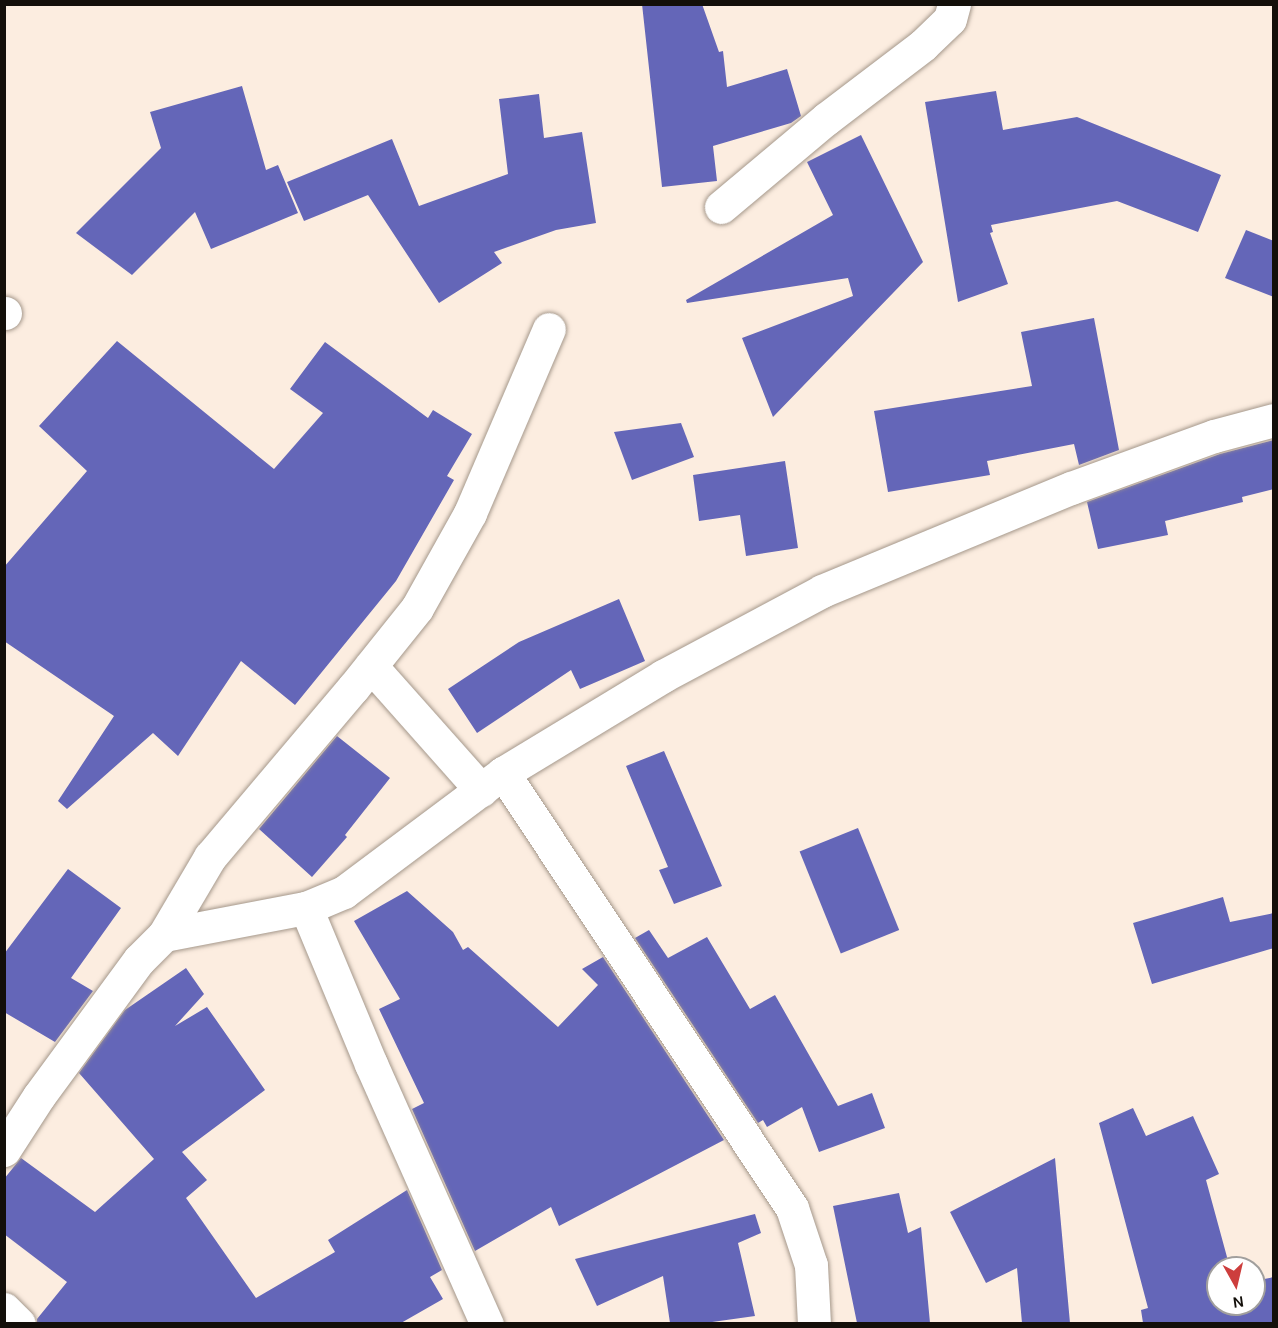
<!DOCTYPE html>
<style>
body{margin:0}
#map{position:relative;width:1278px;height:1328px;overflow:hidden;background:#fcede0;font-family:Karla,sans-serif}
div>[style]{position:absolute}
.building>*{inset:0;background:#6466b8;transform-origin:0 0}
.roads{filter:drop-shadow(0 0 2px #a5988b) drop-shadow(0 0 2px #a5988b)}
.street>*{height:33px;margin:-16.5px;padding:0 16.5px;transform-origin:16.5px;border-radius:16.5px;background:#fff}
span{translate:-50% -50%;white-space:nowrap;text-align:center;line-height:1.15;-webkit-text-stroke:5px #fff;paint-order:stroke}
.frame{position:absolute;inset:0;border:6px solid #130f0a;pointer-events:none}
.north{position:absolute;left:1206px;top:1256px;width:60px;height:60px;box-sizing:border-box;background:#fff;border:2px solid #a19f9d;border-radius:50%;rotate:172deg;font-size:16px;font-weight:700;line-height:24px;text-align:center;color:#130f0a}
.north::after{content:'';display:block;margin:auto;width:21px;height:27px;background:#cd3e3d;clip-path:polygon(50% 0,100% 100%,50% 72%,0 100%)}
</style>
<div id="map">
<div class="building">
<i style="clip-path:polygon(642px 4px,702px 4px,719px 52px,723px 51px,727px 87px,787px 69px,801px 116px,791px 123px,713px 146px,717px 181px,662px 187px)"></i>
<i style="clip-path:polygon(242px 86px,266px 170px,278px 165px,298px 213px,211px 249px,195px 212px,132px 275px,76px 233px,161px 148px,150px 112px)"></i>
<i style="clip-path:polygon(996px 91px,1003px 130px,1077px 117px,1221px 175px,1198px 232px,1117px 201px,991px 225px,993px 232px,990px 233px,1008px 284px,958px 302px,925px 102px)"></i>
<i style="clip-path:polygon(539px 94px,544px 138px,582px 132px,596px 223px,556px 230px,494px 252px,502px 263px,439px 303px,368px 195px,304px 221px,287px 182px,392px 139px,419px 206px,508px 174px,499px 99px)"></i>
<i style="clip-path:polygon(861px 135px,923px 262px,773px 417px,742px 338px,853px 296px,848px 278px,687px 303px,686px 300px,833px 215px,807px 162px)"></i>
<i style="clip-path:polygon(1246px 230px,1274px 241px,1274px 297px,1225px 278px)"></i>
<i style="clip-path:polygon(1094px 318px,1119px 450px,1079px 465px,1074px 444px,987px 461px,990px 475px,888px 492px,874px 411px,1032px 386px,1021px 332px)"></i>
<i style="clip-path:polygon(117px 341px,274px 469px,323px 413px,290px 389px,325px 342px,428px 418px,433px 410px,472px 434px,447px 476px,454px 480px,396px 581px,295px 705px,241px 661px,178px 756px,153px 733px,67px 809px,58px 801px,114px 716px,4px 641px,4px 567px,87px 471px,39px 426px)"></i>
<i style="clip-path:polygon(681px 423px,694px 457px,632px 480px,614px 432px)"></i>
<i style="clip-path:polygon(1274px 440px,1274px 489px,1242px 497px,1243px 502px,1165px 521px,1168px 535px,1098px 549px,1087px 502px,1220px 454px)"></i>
<i style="clip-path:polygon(785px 461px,798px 548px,746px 556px,740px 515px,699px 521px,693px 475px)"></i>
<i style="clip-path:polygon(619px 599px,645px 661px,580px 689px,571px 670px,477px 733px,448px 689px,519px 642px)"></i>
<i style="clip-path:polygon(337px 736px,390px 778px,345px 835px,347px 837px,312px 877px,259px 829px)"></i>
<i style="clip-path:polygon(664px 751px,722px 886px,674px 904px,659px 870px,668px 867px,626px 766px)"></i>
<i style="left:858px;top:828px;width:110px;height:63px;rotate:68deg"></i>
<i style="clip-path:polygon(68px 869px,121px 908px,71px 978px,93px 991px,55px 1042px,4px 1012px,4px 954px)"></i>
<i style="clip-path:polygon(407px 891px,453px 932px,463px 950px,468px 947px,558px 1027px,598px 985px,582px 969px,603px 957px,724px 1140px,559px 1226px,551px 1207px,475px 1251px,412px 1109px,424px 1103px,379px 1009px,400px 999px,354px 921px)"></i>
<i style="clip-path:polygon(1223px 897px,1230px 922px,1274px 913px,1274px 948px,1152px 984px,1133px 923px)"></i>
<i style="clip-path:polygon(649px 930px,668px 958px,707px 937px,750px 1009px,775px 995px,838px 1106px,872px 1093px,885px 1128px,819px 1152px,802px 1107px,767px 1127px,763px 1120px,758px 1123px,635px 938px)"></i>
<i style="clip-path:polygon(186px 968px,204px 994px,175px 1026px,207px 1007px,265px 1090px,182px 1152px,207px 1180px,186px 1198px,256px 1298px,335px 1252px,328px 1240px,407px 1190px,442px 1270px,430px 1277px,443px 1299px,401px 1323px,37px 1323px,37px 1319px,67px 1282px,4px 1234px,4px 1179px,21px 1158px,95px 1212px,154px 1159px,79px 1073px,125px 1010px)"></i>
<i style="clip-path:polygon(1133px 1108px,1146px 1136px,1193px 1116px,1219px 1174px,1206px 1180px,1230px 1268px,1218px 1268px,1218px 1304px,1254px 1304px,1254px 1281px,1274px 1277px,1274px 1323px,1143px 1323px,1141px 1310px,1148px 1308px,1099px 1123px)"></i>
<i style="clip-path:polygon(1055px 1158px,1070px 1323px,1022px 1323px,1017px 1268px,986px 1283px,950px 1212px)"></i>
<i style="clip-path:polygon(899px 1193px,908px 1233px,921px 1227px,930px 1323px,857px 1323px,833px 1206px)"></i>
<i style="clip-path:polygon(755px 1214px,761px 1233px,738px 1243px,755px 1316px,705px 1323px,670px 1323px,663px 1276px,597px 1306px,575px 1259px)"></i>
</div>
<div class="roads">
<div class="street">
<i style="left:721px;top:207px;width:137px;rotate:-40deg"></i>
<i style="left:826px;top:119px;width:122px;rotate:-37.3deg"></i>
<i style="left:923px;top:45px;width:37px;rotate:-44deg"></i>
<i style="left:950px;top:19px;width:16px;rotate:-75deg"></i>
<i style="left:4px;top:313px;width:1px"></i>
<i style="left:371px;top:666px;width:166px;rotate:48.4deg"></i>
<i style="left:503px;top:773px;width:522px;rotate:56.4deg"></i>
<i style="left:792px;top:1208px;width:60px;rotate:71.6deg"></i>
<i style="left:811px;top:1265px;width:59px;rotate:87.1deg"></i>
<i style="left:306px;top:908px;width:169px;rotate:67.4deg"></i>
<i style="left:371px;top:1064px;width:285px;rotate:66deg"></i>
<i style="left:164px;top:935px;width:91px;rotate:-59.5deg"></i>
<i style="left:210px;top:857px;width:221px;rotate:-49.8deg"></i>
<i style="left:353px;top:688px;width:102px;rotate:-51.3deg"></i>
<i style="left:417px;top:608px;width:109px;rotate:-60.8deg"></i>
<i style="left:470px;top:513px;width:200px;rotate:-66.8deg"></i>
<i style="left:4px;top:1150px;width:64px;rotate:-57.1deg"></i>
<i style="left:39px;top:1096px;width:169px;rotate:-53.7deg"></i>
<i style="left:139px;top:960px;width:35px;rotate:-45deg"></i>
<i style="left:164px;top:935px;width:145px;rotate:-10.8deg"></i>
<i style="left:306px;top:908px;width:41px;rotate:-22.8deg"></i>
<i style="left:344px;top:892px;width:199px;rotate:-36.8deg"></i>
<i style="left:503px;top:773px;width:187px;rotate:-31.2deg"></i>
<i style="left:663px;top:676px;width:180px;rotate:-28.1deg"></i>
<i style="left:822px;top:591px;width:269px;rotate:-22.5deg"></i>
<i style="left:1071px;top:488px;width:152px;rotate:-20deg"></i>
<i style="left:1214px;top:436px;width:62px;rotate:-14.9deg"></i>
<i style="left:4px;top:1309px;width:21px;rotate:45deg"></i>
</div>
</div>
<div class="frame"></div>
<div class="north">N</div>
</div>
